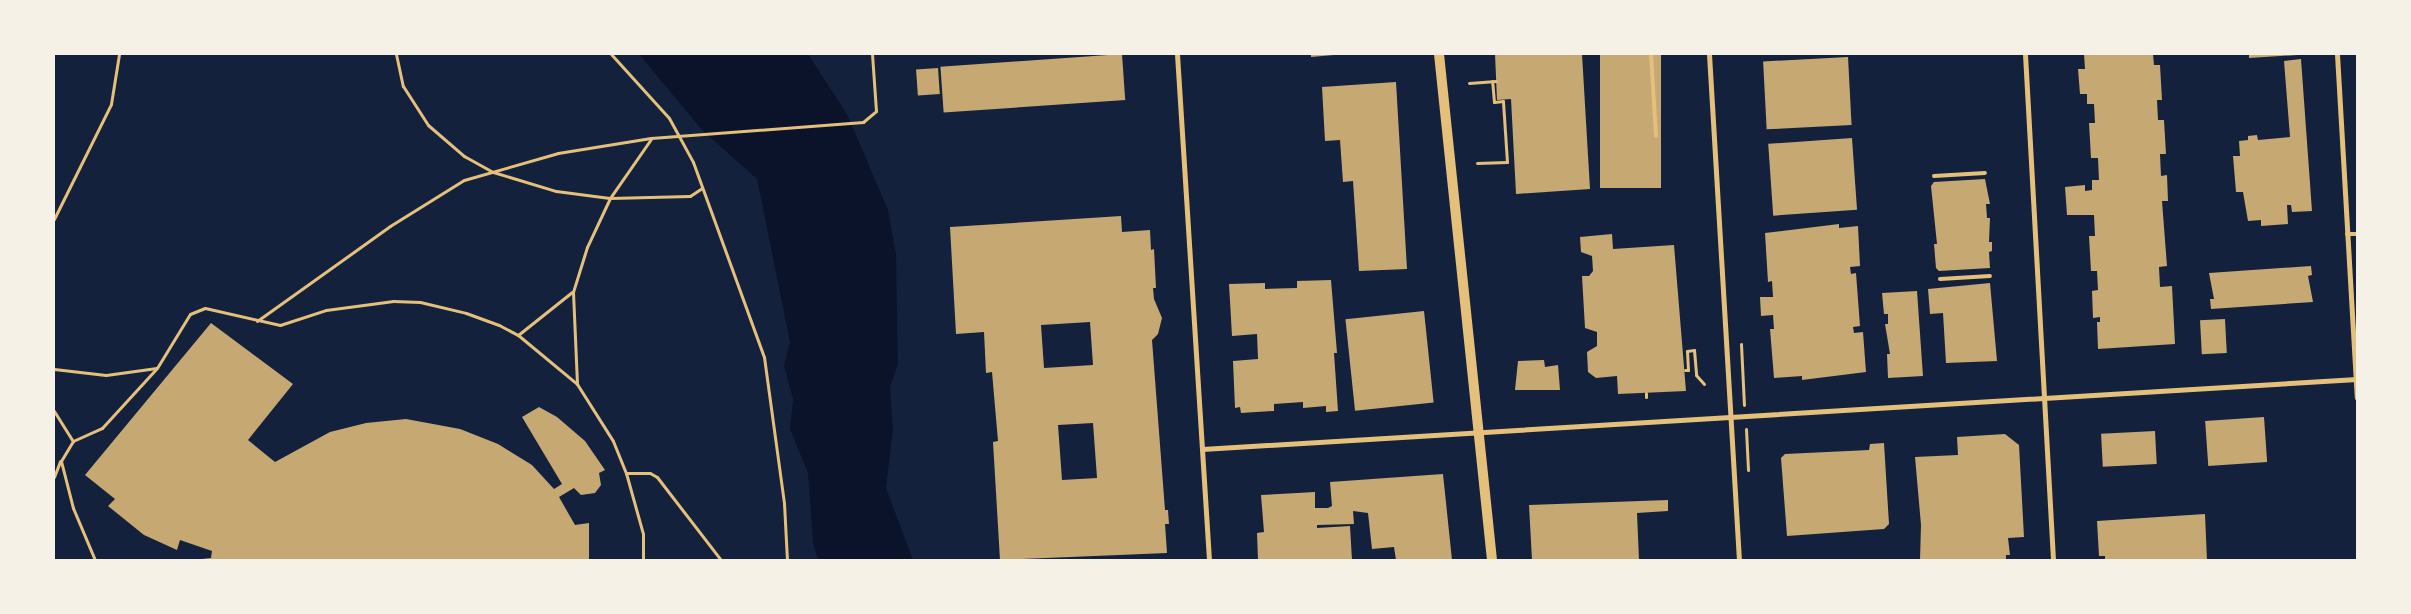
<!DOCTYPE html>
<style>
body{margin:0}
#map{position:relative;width:2411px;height:614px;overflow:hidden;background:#14213d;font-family:Karla,sans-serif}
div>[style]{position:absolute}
.water>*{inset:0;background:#0b132b}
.building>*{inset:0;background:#c6a872;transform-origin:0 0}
.path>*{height:3px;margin:-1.5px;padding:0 1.5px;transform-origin:1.5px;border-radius:1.5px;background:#e5c07b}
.service>*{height:4px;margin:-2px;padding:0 2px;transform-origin:2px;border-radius:2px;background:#e5c07b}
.minor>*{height:5px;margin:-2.5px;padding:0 2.5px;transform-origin:2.5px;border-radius:2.5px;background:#e5c07b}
.secondary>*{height:10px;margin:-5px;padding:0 5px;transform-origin:5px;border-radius:5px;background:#e5c07b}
span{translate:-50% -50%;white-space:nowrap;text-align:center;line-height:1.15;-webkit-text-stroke:5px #f6f1e7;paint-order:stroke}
.frame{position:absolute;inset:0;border:55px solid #f6f1e7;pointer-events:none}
</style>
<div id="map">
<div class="water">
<i style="clip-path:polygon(639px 54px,808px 54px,847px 114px,888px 210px,896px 254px,898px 364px,890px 387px,893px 429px,886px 488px,913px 560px,818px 560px,813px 543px,808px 473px,790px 429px,793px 399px,784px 366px,790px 342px,757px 179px,702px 130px)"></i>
</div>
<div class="building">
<i style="left:1122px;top:54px;width:46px;height:182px;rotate:86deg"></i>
<i style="clip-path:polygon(1311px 54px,1334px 54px,1334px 55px,1311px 57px)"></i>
<i style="clip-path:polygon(1495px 54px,1582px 54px,1590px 189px,1516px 194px,1511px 99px,1497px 100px)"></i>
<i style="left:1600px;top:54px;width:61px;height:134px"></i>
<i style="clip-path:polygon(2084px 54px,2153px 54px,2154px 65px,2160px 65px,2162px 100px,2157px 100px,2158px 120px,2164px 120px,2166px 154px,2160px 154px,2161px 176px,2167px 175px,2168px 201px,2162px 201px,2167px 266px,2159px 267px,2160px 287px,2172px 286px,2175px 344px,2098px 349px,2097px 322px,2100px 322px,2100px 317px,2093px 318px,2092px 291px,2098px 290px,2097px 271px,2091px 271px,2089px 236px,2095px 236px,2094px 215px,2067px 215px,2065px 187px,2085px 185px,2085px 191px,2092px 190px,2092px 180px,2099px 180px,2098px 158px,2091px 158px,2089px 123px,2095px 123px,2094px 104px,2087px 104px,2087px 94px,2080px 94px,2078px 69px,2085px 69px)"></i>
<i style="clip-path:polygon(2249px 54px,2298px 54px,2298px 55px,2249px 58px)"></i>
<i style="left:1848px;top:57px;width:68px;height:85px;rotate:87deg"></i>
<i style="clip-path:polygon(2301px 59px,2312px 211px,2292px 212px,2291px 205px,2287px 205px,2288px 224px,2261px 226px,2261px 220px,2248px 221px,2243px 192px,2236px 192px,2233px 156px,2240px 156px,2239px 141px,2248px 140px,2248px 136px,2257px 135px,2258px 140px,2290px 137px,2284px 61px)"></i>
<i style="left:938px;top:68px;width:26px;height:22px;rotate:86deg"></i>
<i style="clip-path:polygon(1396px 82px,1407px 269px,1359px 271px,1353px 181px,1343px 182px,1340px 140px,1325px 141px,1322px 87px)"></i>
<i style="left:1852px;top:138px;width:72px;height:84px;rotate:86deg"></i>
<i style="clip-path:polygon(1985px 179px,1990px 204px,1986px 204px,1987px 218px,1990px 218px,1989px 242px,1992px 242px,1992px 251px,1989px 252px,1990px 268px,1939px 271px,1936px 268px,1934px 244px,1937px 244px,1931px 186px,1934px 182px)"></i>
<i style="clip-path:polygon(evenodd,1121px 216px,1122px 232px,1150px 230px,1151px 250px,1154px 249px,1156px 288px,1153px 288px,1154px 299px,1162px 318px,1158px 334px,1152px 340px,1165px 510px,1168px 510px,1169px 524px,1165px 524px,1167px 553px,1000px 560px,993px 442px,998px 441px,992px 372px,986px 373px,984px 332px,956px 334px,950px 227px,1121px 216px,1090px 322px,1093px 365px,1044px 368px,1041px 325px,1090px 322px,1121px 216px,1093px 423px,1097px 478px,1062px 480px,1058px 425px,1093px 423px)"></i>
<i style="clip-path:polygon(1839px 224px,1839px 228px,1858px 226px,1860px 266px,1850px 267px,1851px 274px,1856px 273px,1860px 326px,1853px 327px,1854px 333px,1863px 332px,1866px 372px,1802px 380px,1802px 376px,1774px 378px,1770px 329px,1774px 329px,1773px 315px,1761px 316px,1760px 297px,1773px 297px,1772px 281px,1768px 282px,1765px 233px)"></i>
<i style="clip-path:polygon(1612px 234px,1613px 249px,1674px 245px,1686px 391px,1618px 394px,1617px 376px,1596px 378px,1588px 372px,1587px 352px,1597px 346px,1597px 332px,1585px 328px,1582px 276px,1589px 276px,1593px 271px,1592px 256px,1581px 252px,1580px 237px)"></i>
<i style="clip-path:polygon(2311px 266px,2312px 275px,2308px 276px,2313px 302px,2211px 309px,2210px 299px,2214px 299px,2209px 273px)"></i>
<i style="clip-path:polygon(1331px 280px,1337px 353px,1334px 353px,1338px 411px,1326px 412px,1326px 406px,1303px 408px,1303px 402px,1274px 404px,1274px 411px,1241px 413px,1240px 407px,1235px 408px,1233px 361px,1258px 359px,1257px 334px,1232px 336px,1229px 284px,1265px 283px,1265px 289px,1297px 288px,1297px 281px)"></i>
<i style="clip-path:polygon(1990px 283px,1997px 361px,1946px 363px,1943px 313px,1930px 314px,1928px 289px)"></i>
<i style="clip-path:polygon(1917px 291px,1923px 376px,1888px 378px,1887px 354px,1890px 354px,1885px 324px,1888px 324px,1888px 314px,1884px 314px,1882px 293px)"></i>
<i style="left:1424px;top:311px;width:92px;height:79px;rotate:84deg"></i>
<i style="left:2225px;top:319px;width:34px;height:25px;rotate:87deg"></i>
<i style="clip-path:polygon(211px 323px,293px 384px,248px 440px,275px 462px,330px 432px,366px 423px,406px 419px,460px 429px,498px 444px,532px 465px,554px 489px,562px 484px,522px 417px,539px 407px,557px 417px,585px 441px,605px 470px,599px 473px,601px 485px,595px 493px,581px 495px,574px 488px,559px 497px,575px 525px,589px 523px,589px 560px,193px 560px,211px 558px,212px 551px,180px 540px,177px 550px,144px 535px,108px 506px,115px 499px,85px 475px)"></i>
<i style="clip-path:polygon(1544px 360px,1545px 367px,1558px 365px,1560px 390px,1515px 390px,1518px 361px)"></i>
<i style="left:2264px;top:417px;width:45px;height:59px;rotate:86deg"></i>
<i style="left:2155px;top:431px;width:33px;height:54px;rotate:87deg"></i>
<i style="clip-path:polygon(2005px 434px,2019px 445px,2024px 537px,2008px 538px,2010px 555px,2006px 555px,2006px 560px,1920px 560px,1921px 525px,1915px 457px,1958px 455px,1957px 437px)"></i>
<i style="clip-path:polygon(1884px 443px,1889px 524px,1884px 529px,1787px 536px,1781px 458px,1785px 454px,1869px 450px,1870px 444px)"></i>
<i style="clip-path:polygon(1443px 474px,1452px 560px,1396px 560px,1394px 547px,1372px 549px,1368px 513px,1353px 511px,1354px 524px,1317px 525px,1317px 528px,1350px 526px,1352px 560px,1258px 560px,1257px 533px,1264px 532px,1261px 495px,1315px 492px,1315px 508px,1328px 508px,1332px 506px,1330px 482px)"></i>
<i style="clip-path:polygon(1668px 500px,1668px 511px,1637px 513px,1639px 560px,1532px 560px,1529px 505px)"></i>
<i style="clip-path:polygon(2205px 514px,2207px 560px,2105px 560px,2105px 556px,2099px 556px,2097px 521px)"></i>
</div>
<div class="path">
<i style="left:396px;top:54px;width:33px;rotate:78deg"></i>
<i style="left:403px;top:86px;width:46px;rotate:57.3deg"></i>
<i style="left:428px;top:125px;width:48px;rotate:40.7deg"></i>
<i style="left:464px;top:156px;width:33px;rotate:29deg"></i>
<i style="left:493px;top:172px;width:66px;rotate:16.8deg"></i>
<i style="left:556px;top:191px;width:54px;rotate:7.4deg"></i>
<i style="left:610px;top:198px;width:80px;rotate:-1.4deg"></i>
<i style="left:690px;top:196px;width:14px;rotate:-34deg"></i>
<i style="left:611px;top:54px;width:86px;rotate:47.8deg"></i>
<i style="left:669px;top:118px;width:50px;rotate:61.4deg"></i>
<i style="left:693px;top:162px;width:208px;rotate:70deg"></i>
<i style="left:764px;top:357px;width:147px;rotate:82.2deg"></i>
<i style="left:784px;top:503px;width:57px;rotate:87deg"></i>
<i style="left:1469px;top:83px;width:27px;rotate:-4deg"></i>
<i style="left:651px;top:139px;width:72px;rotate:124.8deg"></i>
<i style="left:610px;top:198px;width:54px;rotate:115.1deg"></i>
<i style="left:587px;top:247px;width:47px;rotate:107.3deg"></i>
<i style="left:573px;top:292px;width:92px;rotate:87.5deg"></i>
<i style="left:577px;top:384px;width:67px;rotate:57.7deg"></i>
<i style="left:613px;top:441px;width:35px;rotate:68deg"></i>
<i style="left:626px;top:473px;width:24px"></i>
<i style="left:650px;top:473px;width:8px;rotate:30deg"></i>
<i style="left:657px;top:477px;width:105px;rotate:52.4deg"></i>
<i style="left:1477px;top:163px;width:30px;rotate:-2deg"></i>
<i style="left:1507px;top:162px;width:61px;rotate:-93.8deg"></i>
<i style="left:1503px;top:101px;width:9px;rotate:174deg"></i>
<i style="left:1494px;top:102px;width:21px;rotate:-95deg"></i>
<i style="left:54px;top:219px;width:128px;rotate:-63.6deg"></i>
<i style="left:111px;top:104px;width:51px;rotate:-80.9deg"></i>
<i style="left:257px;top:321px;width:163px;rotate:-35.5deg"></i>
<i style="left:390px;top:226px;width:87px;rotate:-31.9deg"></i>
<i style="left:464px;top:180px;width:98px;rotate:-16deg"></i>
<i style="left:558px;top:153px;width:94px;rotate:-9.2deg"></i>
<i style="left:651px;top:138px;width:213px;rotate:-4.3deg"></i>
<i style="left:863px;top:122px;width:17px;rotate:-40deg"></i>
<i style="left:876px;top:111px;width:57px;rotate:-94deg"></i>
<i style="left:518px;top:335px;width:69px;rotate:-38.5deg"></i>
<i style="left:1741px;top:344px;width:61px;rotate:87.2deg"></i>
<i style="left:54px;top:369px;width:52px;rotate:6.6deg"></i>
<i style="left:106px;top:375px;width:51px;rotate:-7.8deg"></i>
<i style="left:157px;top:368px;width:63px;rotate:-58.6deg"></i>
<i style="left:190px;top:314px;width:16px;rotate:-22deg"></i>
<i style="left:205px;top:308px;width:77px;rotate:12.8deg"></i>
<i style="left:280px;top:325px;width:48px;rotate:-18.1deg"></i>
<i style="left:326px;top:310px;width:68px;rotate:-7.7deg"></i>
<i style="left:393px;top:301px;width:27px;rotate:2deg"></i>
<i style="left:420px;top:302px;width:47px;rotate:13.4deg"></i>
<i style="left:466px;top:313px;width:35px;rotate:20deg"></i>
<i style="left:499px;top:325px;width:21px;rotate:28deg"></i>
<i style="left:518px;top:335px;width:77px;rotate:39.7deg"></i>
<i style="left:1685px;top:370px;width:3px"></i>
<i style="left:1688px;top:370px;width:19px;rotate:-93deg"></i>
<i style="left:1687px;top:351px;width:7px;rotate:-8deg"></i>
<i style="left:1694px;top:350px;width:25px;rotate:85deg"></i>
<i style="left:1696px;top:375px;width:12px;rotate:48deg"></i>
<i style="left:1646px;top:393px;width:4px;rotate:90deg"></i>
<i style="left:54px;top:411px;width:36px;rotate:58deg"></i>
<i style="left:73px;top:441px;width:23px;rotate:121deg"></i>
<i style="left:61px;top:461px;width:49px;rotate:75.7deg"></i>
<i style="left:73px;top:508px;width:56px;rotate:67.1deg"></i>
<i style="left:1746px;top:429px;width:41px;rotate:87.2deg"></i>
<i style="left:73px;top:441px;width:32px;rotate:-24deg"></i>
<i style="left:102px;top:428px;width:80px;rotate:-47.5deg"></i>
<i style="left:626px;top:473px;width:63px;rotate:74.4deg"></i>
<i style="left:643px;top:534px;width:26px;rotate:90deg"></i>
<i style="left:54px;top:477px;width:17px;rotate:-69deg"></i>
</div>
<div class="service">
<i style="left:1651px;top:54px;width:82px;rotate:86.5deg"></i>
<i style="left:1934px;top:176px;width:51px;rotate:-3.4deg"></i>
<i style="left:2347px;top:234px;width:10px"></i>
<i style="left:1940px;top:279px;width:50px;rotate:-3.4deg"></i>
</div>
<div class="minor">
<i style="left:1177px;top:54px;width:507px;rotate:86.38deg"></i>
<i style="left:1709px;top:54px;width:507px;rotate:86.61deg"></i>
<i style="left:2025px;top:54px;width:507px;rotate:86.83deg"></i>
<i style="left:2337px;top:54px;width:344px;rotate:86.7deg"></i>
<i style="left:1202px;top:449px;width:1157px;rotate:-3.47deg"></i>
</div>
<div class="secondary">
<i style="left:1439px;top:54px;width:509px;rotate:84.02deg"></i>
</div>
<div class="frame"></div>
</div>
